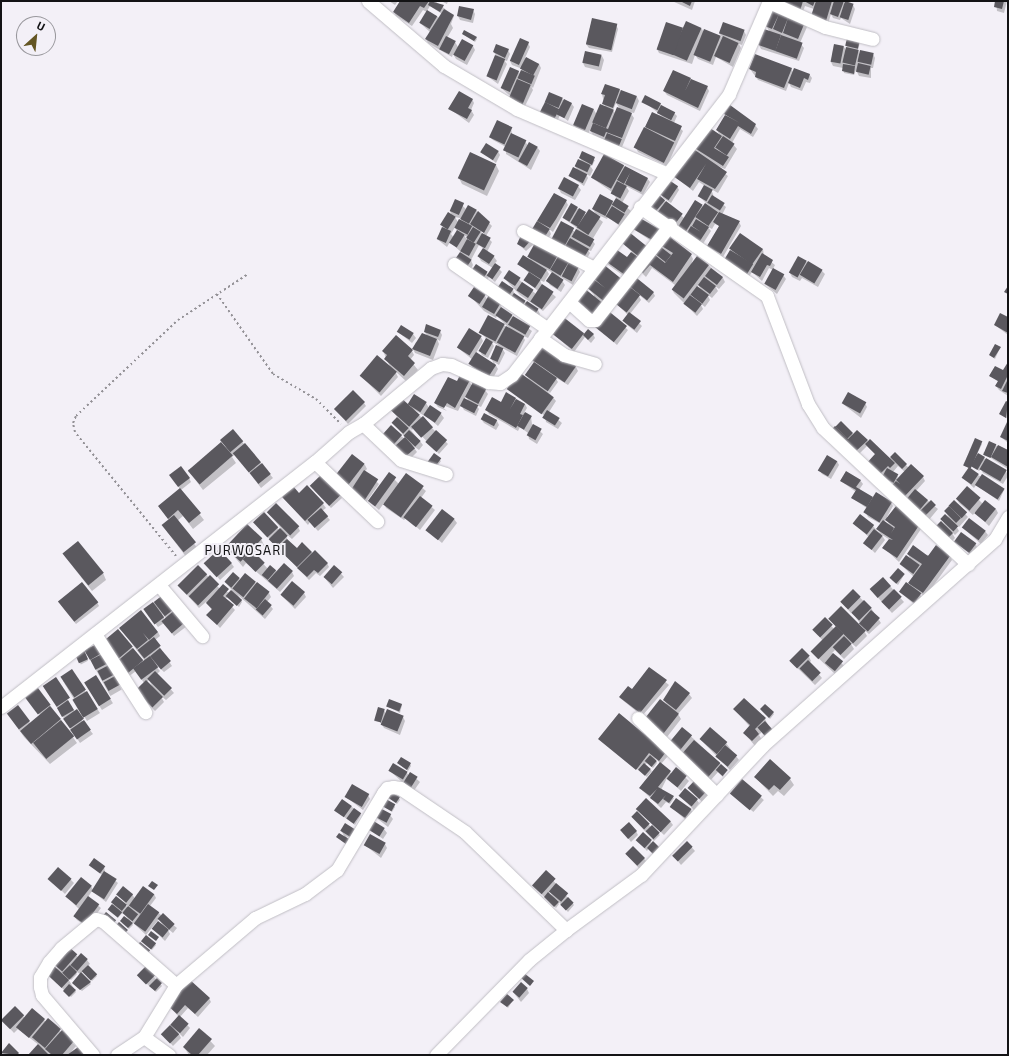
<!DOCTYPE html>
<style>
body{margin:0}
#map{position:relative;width:1009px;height:1056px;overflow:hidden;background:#f3f0f7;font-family:"Exo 2",sans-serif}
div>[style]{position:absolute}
.shadow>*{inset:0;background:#0003;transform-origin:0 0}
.building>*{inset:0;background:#5a585e;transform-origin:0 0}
.path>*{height:2px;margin-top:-1px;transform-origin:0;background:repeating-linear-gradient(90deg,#939196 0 2px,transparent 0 5px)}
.roads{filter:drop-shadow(0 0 1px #c0bec4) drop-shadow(0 0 1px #c0bec4)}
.minor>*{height:13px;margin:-6.5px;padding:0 6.5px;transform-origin:6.5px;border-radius:6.5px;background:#fff}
span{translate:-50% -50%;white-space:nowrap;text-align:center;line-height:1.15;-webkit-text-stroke:4px #f3f0f7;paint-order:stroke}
.quarter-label{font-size:13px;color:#131315;letter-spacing:1px}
.frame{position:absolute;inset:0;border:2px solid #131315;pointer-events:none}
.north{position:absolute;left:16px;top:16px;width:40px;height:40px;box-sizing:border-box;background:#f3f0f7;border:1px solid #99989d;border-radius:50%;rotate:27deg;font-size:11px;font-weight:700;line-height:16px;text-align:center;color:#131315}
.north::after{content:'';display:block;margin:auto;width:14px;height:18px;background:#645623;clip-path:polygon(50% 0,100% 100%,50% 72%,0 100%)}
</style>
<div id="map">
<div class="shadow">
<i style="clip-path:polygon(389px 1px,398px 1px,395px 5px)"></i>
<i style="clip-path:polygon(evenodd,401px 1px,435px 1px,454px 16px,451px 24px,453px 28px,447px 38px,455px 42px,458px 47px,473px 46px,475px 50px,467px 65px,456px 59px,453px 54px,452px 57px,428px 43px,426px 39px,430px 32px,420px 23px,427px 12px,423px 10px,412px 26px,396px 16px,394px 12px,401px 1px,430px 6px,442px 14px,443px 20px,427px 11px,430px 6px)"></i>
<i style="clip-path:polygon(441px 1px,448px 1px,447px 4px)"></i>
<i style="clip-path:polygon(672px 1px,695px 1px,692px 10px)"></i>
<i style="clip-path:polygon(772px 1px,842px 1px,845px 4px,853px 5px,855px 9px,850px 24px,841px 18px,840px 20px,833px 18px,831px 14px,828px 24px,814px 9px,805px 6px,802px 14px)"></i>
<i style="clip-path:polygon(996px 1px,1007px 1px,1004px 13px,997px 11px)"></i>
<i style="clip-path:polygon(473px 10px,475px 14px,473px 23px,460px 20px,458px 16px)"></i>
<i style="clip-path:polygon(772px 10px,804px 23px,807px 27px,800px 43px,804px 48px,799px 61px,761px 49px,759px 45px,770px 32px,766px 26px)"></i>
<i style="clip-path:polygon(592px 20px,616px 25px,618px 29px,612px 52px,589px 48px,586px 44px)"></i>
<i style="clip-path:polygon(667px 23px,684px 30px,702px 29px,704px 33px,705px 31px,722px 37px,719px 33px,744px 31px,746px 35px,742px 45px,739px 44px,741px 48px,733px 67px,716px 57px,713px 65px,698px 59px,695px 55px,692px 64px,659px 53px,657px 49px)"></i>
<i style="clip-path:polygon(463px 34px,476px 37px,477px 39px,475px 42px)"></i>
<i style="clip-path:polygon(848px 40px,860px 42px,858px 50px,860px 55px,873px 54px,875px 58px,873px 68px,871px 68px,871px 78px,859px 76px,856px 70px,854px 75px,844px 73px,843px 68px,833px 66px,831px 62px,834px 45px,844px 47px,846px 50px)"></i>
<i style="clip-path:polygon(528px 43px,530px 47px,525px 58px,539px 64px,541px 68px,533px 88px,531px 86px,533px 90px,524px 108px,501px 88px,519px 72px,520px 74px,522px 70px,521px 66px,520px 68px,512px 65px,510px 61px)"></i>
<i style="clip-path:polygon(497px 45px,508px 50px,510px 54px,507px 61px,504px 60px,507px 64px,498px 84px,487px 76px,496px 56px,494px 52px)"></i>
<i style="clip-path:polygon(586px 52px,602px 56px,604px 60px,601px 71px,585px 67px,583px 63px)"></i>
<i style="clip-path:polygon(791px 68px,793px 72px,809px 74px,812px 78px,810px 83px,806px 82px,802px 91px,791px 87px,789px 83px,786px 91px,758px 80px,750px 69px)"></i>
<i style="clip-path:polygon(674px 71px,707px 87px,709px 91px,700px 111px,667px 95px,664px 91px)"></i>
<i style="clip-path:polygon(evenodd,620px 90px,637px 97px,639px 101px,634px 113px,630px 112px,634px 118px,620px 152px,593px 135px,590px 130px,588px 134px,577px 130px,575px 126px,594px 110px,597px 115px,605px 107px,602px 94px,620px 90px,616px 103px,620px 109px,615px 113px,613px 110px,616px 103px)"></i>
<i style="clip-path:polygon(550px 94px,571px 103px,574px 107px,568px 121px,560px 115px,556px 124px,540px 114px)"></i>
<i style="clip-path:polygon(472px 99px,474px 103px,471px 110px,474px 115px,469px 123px,450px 109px)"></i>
<i style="clip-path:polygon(643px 101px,660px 104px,674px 113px,677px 116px,674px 123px,683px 131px,667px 166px,638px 152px,636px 148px,652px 113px,662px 116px)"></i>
<i style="clip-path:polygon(726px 114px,755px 125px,758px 129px,753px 137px,740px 129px,732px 143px,737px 149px,725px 169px,713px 164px,728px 176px,718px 193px,711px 189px,714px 197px,726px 207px,722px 215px,739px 222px,741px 226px,723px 257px,708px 246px,720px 226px,715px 224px,712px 229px,708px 227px,711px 231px,701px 247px,651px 214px,662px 199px,684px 218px,702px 206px,711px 208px,699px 196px,705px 186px,699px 182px,693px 191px,674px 176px,698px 153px,694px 147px,720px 136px,717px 130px,728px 118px)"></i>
<i style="clip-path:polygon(511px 128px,512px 134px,525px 141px,528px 146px,537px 147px,540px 151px,531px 170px,506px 154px,506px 147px,493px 140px,490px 137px)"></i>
<i style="clip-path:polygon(498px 151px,500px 155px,496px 163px,482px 152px)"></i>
<i style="clip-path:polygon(471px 153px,496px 165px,499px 171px,487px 196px,462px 184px,459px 178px)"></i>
<i style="clip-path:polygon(604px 156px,647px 178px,650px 182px,643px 195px,626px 186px,629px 191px,622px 203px,631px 211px,621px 227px,608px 217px,607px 219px,596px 214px,592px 208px,612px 202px,614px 204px,617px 199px,612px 192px,592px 178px)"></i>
<i style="clip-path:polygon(580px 158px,595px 160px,592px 166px,589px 164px,593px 170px,590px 176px,586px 174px,588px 178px,584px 186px,570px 176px,578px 171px,575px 166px,582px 162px)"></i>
<i style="clip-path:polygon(578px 186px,581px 190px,575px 200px,561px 193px,559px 189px)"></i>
<i style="clip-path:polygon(677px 186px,679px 190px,671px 203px,663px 198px,661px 194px)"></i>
<i style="clip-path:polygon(evenodd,456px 200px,466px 209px,476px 210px,492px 226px,486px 236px,492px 242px,487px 252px,494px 257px,497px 261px,494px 264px,502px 272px,495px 282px,489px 277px,485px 284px,474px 277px,487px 273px,489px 276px,493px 268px,481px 261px,479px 257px,484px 249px,479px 245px,471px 260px,473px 265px,469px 272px,461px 252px,450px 242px,447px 247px,437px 239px,443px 227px,442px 225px,452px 216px,450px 211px,456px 200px,455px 217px,460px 218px,463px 223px,458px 222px,455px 217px,456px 200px,455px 227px,457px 231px,454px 238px,451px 234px,455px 227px,456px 200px,480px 227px,484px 234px,482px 234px,480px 227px,456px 200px,464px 235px,468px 238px,467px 240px,464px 235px)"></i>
<i style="clip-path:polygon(566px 201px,568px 205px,553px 232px,549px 229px,551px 234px,548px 239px,538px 221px)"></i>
<i style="clip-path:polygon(571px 204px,586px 215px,589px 211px,603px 222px,592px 240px,595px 244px,591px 251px,588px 250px,590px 253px,584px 264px,565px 252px,562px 222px,575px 232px,577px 228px,563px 218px)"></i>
<i style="clip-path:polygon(evenodd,635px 230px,691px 255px,693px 259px,691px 265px,708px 265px,723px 278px,725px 282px,719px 289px,715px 286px,718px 291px,712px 298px,707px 294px,710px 300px,705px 307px,700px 303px,703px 309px,697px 316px,674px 293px,672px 289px,675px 285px,652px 268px,646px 277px,641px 272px,644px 262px,636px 255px,640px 262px,628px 279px,607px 264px,605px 260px,628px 259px,632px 252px,622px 242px,652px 251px,657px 245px,635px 230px,698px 285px,702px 291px,697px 287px,698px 285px,635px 230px,691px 294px,695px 300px,690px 296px,691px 294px)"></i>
<i style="clip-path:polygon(523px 235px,534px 244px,526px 251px,518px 244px)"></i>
<i style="clip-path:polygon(740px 235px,763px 249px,764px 256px,775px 265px,773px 269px,783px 275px,786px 279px,777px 294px,765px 284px,773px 270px,769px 268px,762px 281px,752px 272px,748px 278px,725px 261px)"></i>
<i style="clip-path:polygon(536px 243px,578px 268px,580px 272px,573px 285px,559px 276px,565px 285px,561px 292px,550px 285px,548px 281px,553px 273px,546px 269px,549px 274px,544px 282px,540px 280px,542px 285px,556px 297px,543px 311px,520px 295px,505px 279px,510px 272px,536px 294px,538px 291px,525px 280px,529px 273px,519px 264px,531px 261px,529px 257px)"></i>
<i style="clip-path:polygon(798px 257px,822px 271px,825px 274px,818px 287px,802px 278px,800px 281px,792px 277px,790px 273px)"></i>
<i style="clip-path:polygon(593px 277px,627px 283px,653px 292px,655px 296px,649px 303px,638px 294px,641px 300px,630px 314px,642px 326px,637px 333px,626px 324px,624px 321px,628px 315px,613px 300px,606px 309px,628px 330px,617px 345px,595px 325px,594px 295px,586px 286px,595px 280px)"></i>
<i style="clip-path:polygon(513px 290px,515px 295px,538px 310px,540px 314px,536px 321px,500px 294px)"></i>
<i style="clip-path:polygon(470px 296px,485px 296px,487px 299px,500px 303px,502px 309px,532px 331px,528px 338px,522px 335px,525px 340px,517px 356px,502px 348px,505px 353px,499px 365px,494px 362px,498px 369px,492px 380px,473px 368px,470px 364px,473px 360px,458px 348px,481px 337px,483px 341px,476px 353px,494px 364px,491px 358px,498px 345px,491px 341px,494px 346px,488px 358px,482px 355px,480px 351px,486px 338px,480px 332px,504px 325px,512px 331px,497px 316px,496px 318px,484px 311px)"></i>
<i style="clip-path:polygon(1008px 318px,1008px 335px,995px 325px)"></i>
<i style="clip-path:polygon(440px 331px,442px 335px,440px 341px,437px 339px,439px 344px,433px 360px,415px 353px,413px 349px,416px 342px,419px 343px,427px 336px,425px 332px)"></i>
<i style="clip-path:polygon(398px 332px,413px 334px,416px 338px,412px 343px)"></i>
<i style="clip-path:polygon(551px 332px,593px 334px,595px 338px,591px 343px,585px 337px,574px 352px)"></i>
<i style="clip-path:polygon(1000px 348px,995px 359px,991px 356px,990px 355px)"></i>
<i style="clip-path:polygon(383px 351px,412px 351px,414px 355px,410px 360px,418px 370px,407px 382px,395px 371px,398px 377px,381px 396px,360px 375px,390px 367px)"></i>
<i style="clip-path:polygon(530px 358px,576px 367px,578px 371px,568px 385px,555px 377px,558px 382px,550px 393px,544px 387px,556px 401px,549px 412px,562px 423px,558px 429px,546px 422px,545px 416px,509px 389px,530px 381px,526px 375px,534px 363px)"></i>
<i style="clip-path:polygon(1008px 364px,1008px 396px,999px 390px,996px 386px,999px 382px,990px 376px,1004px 372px)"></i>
<i style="clip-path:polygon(evenodd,469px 381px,472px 386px,485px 390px,488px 394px,481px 407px,476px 405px,479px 409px,476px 416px,464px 410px,461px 405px,458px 411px,437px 403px,447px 411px,438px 407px,435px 403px,458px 383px,469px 381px,466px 396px,469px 402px,464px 399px,466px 396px)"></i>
<i style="clip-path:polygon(515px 398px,525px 404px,527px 408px,524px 413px,531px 417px,532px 424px,543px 434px,537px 444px,529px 439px,528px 433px,520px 427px,518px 431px,489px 414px,487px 410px)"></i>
<i style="clip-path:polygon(364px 403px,366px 406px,348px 424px,335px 409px)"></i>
<i style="clip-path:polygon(426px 403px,429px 408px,441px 414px,444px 418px,438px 426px,424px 414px,423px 415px,413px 409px,448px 444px,439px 454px,414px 428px,412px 430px,406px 424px,423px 445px,419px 450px,412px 445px,417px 452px,407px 462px,384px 440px,401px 436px,409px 442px,393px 423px,398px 418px,390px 408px,412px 409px,409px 404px)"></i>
<i style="clip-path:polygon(865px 403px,867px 407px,861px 418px,843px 404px)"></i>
<i style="clip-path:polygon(1006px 403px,1008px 403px,1008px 419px,1000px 414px)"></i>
<i style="clip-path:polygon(485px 414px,497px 421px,499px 425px,496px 430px,484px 423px,481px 419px)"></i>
<i style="clip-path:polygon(evenodd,840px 422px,853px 435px,867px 441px,889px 459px,895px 454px,909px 468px,923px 477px,925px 481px,916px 491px,938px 509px,928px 521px,893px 484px,884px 479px,880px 480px,876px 455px,867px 446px,858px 455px,837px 426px,840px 422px,898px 466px,905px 472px,896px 482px,898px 476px,893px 472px,898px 466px)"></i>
<i style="clip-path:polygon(1008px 422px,1008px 443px,1001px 437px)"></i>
<i style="clip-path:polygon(233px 431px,273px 478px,261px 488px,235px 454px,232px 457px,236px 463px,203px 490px,188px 470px,226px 447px,222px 440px)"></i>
<i style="clip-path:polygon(976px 439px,982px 444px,977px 454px,1006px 471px,1008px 476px,1003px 484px,983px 473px,981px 469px,979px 471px,971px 464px,969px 468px,963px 465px)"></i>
<i style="clip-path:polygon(995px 445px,1008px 451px,1008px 469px,983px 453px)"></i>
<i style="clip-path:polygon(434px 455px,441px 461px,436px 468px)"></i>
<i style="clip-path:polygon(353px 456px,365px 465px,367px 469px,365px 471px,379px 484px,365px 504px,340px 480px)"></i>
<i style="clip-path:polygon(837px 461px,839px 465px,831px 479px,822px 474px,820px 471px)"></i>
<i style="clip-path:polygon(389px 474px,399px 484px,406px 474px,426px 491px,421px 498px,435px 510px,420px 530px,406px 518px,404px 520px,386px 508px,384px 503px,379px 510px,370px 502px)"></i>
<i style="clip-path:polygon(978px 475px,1004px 490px,999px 501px,976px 485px,974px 488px,963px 478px)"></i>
<i style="clip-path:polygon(189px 478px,191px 482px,181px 490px,204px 520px,193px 529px,183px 516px,177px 521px,198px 549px,187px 558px,163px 526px,169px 520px,159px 506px,180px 489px,173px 479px)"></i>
<i style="clip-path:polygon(evenodd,860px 480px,863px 484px,859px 490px,873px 500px,891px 502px,893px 506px,887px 517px,919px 525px,921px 529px,899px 562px,884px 548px,890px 540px,881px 534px,885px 540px,875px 553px,865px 543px,869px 537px,854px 524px,873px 526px,881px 535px,877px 529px,881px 524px,868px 517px,866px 513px,868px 509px,852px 498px,856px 492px,841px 481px,860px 480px,886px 519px,890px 526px,884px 522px,886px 519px)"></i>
<i style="clip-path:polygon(307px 487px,323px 504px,326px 508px,322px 511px,330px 520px,318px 531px,310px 522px,308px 525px,283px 497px,299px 494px)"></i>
<i style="clip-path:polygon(967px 488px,983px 504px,985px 502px,996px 509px,998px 513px,989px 526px,975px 512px,973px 515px,959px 503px,957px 499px)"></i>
<i style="clip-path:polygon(314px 490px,340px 494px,342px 498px,331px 508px)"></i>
<i style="clip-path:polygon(954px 502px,968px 517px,959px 527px,955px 524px,959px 531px,955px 535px,951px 531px,955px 538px,951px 542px,939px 531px,946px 527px,942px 519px,949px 518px,945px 511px)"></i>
<i style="clip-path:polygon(267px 512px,298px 527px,300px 531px,292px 539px,285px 533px,288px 541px,297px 549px,311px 552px,327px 563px,329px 567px,320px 576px,316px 573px,309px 580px,257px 526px,254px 522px,277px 527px,279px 530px,281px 528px)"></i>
<i style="clip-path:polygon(454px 519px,457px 523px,442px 543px,428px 531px)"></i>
<i style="clip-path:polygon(963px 528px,985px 531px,988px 535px,981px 544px)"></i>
<i style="clip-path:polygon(261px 539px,264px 545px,255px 555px,268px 569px,270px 566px,277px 572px,292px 572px,294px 576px,280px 592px,246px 563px,243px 567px,226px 547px)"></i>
<i style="clip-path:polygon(956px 542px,975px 543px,977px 547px,971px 555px)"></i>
<i style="clip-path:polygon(63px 554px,103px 573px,106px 580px,92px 591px)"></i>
<i style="clip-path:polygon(908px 554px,950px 556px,952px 560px,925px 597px,919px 592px,922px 598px,916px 606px,900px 592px,912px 588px,909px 583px,914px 577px,900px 564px,911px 560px)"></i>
<i style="clip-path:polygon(206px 563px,231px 563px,234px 567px,220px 580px)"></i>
<i style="clip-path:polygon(198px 566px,220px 589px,230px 593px,232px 590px,225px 582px,233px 573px,240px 580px,255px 583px,269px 593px,271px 597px,267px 602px,273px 609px,265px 619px,238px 595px,242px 602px,239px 607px,228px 597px,225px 599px,235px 610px,220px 628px,208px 615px,212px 610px,206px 602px,199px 608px,178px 585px)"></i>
<i style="clip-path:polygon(334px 566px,344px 577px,333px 588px,324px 577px)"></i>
<i style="clip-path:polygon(904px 575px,898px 585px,892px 580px)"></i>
<i style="clip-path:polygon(890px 586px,904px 602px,892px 613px,871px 590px)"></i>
<i style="clip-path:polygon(853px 591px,871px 608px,881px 623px,869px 634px,863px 629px,867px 636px,856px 647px,849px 641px,854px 649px,844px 659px,835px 650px,832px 653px,844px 666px,836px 675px,812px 652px,823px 641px,814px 630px,825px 619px,834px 629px,836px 627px,829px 618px,864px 629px,852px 612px,851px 613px,841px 602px)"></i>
<i style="clip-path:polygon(304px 593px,306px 597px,295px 609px,281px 595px)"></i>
<i style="clip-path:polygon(evenodd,164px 595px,187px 626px,174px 636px,164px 623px,158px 627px,145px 610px,164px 595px,161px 614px,162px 614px,167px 619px,165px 620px,161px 614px)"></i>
<i style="clip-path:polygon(97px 602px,99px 606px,76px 624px,61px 605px)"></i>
<i style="clip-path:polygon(evenodd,123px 632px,158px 632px,160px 636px,155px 640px,172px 666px,164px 672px,149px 658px,160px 671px,157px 674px,174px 693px,166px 700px,160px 695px,164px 702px,155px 711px,138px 694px,144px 683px,136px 671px,128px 677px,106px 646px,132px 647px,143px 662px,145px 661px,123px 632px,149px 680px,152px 686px,147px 682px,149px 680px)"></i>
<i style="left:97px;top:645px;width:51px;height:13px;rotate:61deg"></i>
<i style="left:83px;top:651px;width:11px;height:8px;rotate:63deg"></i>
<i style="clip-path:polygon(809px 657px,811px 661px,809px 663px,822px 678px,815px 685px,790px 661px)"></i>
<i style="clip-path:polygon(649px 668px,669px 685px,642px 716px,620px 698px,632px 691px)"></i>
<i style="clip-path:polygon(71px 670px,100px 713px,87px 721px,63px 681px)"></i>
<i style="left:96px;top:676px;width:32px;height:13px;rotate:58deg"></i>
<i style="clip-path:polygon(56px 678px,69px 704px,93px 734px,80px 743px,43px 686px)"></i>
<i style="clip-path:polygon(689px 694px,692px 698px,678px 714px,681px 719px,667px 737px,648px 723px,669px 708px,664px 700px)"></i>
<i style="clip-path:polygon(29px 702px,50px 705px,77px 743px,50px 764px,24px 737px,8px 714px,31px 723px,40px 715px)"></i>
<i style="clip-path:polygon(402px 705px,400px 713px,387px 706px)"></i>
<i style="clip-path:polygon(734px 709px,765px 719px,768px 725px,759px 735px,762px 740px,756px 747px,744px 733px,750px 727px)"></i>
<i style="clip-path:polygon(384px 710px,386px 714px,403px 717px,405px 721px,400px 735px,384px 728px,380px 722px,374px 721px)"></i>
<i style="clip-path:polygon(761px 710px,773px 713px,774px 714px,770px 719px)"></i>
<i style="clip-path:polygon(682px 728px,727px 770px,723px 777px,718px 772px,710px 781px,670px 741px)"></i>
<i style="clip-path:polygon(599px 739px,665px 752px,668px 756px,661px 764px,672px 774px,676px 768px,689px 781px,681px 791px,667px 778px,661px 790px,674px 798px,670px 804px,666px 802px,661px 808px,642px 790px,660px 763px,655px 758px,657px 763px,653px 768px,647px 763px,645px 765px,652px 771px,647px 777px)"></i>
<i style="clip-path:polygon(700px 739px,726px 743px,739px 760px,730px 770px)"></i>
<i style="clip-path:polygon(398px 763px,410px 764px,411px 766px,408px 771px)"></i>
<i style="clip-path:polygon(389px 770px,407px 773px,409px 776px,411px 774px,420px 782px,413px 792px)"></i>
<i style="clip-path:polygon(755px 777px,790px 779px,794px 785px,784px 796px,778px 791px,773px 796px)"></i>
<i style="left:742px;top:781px;width:29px;height:16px;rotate:41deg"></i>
<i style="clip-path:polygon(689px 788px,706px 791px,708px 795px,702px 802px)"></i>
<i style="clip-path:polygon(368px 795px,370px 799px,363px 810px,346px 797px)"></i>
<i style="clip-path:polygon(680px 796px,697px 800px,699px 803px,694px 810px)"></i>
<i style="clip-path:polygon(388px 797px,399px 798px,400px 800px,397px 804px)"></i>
<i style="clip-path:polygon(382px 805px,394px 805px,395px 807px,392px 812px)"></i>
<i style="clip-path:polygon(351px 806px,361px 815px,355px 825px,336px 811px)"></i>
<i style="clip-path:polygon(671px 807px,691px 810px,694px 814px,688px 822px)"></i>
<i style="clip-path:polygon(637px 809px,670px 821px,673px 825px,664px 835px)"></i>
<i style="clip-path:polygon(390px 815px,393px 819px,388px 827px,374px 816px)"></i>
<i style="clip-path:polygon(632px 817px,649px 825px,660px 835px,654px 841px)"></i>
<i style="clip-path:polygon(369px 829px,384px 829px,387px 833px,383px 839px)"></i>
<i style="clip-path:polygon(341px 830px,358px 834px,354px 841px,346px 836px,349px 842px,347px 845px,337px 837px,345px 838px)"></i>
<i style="clip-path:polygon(622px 830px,636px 831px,638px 835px,631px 842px)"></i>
<i style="clip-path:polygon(637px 840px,651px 841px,652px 844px,647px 851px)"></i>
<i style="clip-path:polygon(687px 842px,695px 851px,681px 865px,674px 856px)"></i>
<i style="clip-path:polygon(385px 844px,387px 848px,381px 858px,365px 845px)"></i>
<i style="left:633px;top:847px;width:21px;height:10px;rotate:47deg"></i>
<i style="clip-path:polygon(90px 865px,104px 867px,105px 872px,118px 883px,106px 902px,92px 891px,88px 897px,101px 908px,87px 927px,77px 920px,74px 916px,79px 909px,67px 897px,91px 886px,93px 890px,102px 875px)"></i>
<i style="clip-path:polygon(evenodd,546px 872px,574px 905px,568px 912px,556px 899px,559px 904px,556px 908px,533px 886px,546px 872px,550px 892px,554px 899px,548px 894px,550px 892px)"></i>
<i style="clip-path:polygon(50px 879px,71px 880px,74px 883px,65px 894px)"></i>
<i style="clip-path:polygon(132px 894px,135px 899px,154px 894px,156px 898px,150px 906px,177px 928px,173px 933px,167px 928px,170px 934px,165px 941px,153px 929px,163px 926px,159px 919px,146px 935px,130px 920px,133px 925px,129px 929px,122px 923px,128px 919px,123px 912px,118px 918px,110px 911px,117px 898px,133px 912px,118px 895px)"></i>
<i style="clip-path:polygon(143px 942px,155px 944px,156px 945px,152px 950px)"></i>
<i style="clip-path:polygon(69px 948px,78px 957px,81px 954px,87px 960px,90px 964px,87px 966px,97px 976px,92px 981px,83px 971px,80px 974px,91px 984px,82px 991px,74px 984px,80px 974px,74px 970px,77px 974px,71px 980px,67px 977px,76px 992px,71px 997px,47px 973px,59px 972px,55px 964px)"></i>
<i style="clip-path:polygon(146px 968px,162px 986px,156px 992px,138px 976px)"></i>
<i style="clip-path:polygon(527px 989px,529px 993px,521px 1002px,513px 992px)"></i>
<i style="clip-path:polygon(209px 998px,211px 1002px,198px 1017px,188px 1008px,180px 1017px,190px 1028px,183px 1037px,178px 1032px,181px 1038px,173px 1046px,162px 1034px,179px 1017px,167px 1004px)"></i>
<i style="clip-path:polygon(513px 1000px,508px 1008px,503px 1003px)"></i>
<i style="clip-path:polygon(15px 1008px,25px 1018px,33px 1009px,46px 1022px,48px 1020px,76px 1046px,69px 1055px,29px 1055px,39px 1045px,18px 1029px,14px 1033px,3px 1021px)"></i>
<i style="clip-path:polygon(199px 1029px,215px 1046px,207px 1055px,189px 1055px,184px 1047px)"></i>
<i style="clip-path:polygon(9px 1044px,18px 1053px,19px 1055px,3px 1055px,1px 1053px)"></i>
</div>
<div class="building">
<i style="clip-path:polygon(400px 1px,429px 1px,424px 8px,420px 6px,409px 23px,393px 12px)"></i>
<i style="clip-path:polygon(430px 1px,444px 5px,440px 12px,428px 5px)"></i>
<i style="clip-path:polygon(680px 1px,692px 1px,690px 6px)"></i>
<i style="clip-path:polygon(771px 1px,803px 1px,800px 11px)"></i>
<i style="clip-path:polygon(804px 1px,815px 1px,813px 6px)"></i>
<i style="clip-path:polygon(816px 1px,832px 1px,826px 21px,811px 16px)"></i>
<i style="clip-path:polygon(834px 1px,844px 1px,838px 17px,830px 14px)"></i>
<i style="left:845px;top:1px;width:9px;height:17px;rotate:18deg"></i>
<i style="clip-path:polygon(995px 1px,1004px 1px,1002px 9px,994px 7px)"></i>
<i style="clip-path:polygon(459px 6px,474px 9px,471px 20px,457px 16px)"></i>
<i style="clip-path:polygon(444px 9px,454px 15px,438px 46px,425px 39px)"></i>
<i style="clip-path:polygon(772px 9px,805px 22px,798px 39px,783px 33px,788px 18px,782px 33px,773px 29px,779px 14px,772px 29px,765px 26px)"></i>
<i style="left:427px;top:10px;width:12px;height:15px;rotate:31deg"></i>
<i style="left:592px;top:18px;width:26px;height:27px;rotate:13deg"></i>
<i style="left:686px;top:21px;width:17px;height:36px;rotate:24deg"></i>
<i style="left:666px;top:22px;width:18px;height:29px;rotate:19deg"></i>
<i style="left:723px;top:22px;width:23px;height:12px;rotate:20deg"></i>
<i style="left:704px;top:29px;width:18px;height:28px;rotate:22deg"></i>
<i style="left:764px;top:29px;width:18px;height:17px;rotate:19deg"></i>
<i style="clip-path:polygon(464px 30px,477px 37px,474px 41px,462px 34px)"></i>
<i style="left:781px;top:35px;width:23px;height:17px;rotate:20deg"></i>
<i style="left:446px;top:36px;width:11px;height:15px;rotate:27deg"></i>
<i style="left:723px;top:36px;width:17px;height:22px;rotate:24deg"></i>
<i style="left:520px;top:38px;width:10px;height:25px;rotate:24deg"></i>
<i style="left:847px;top:38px;width:13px;height:8px;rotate:13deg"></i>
<i style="left:462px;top:39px;width:13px;height:18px;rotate:29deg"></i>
<i style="clip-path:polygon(496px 44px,509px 49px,505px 58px,493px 52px)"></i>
<i style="left:834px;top:44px;width:10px;height:18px;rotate:11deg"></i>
<i style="left:846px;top:47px;width:13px;height:16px;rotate:13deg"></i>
<i style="left:860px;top:50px;width:14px;height:12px;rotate:12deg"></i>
<i style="left:585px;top:51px;width:17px;height:12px;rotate:13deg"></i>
<i style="clip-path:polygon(755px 54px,792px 68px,784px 88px,755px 77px,756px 72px,749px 69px)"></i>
<i style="left:495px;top:55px;width:11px;height:23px;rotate:22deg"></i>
<i style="left:526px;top:57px;width:15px;height:13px;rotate:28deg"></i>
<i style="left:858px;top:63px;width:13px;height:9px;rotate:13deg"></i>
<i style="clip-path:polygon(843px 64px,855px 66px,854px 74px,842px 71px)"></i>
<i style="left:510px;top:67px;width:10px;height:23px;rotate:24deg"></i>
<i style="clip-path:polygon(794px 68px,810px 74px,808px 80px,804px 78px,800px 88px,788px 83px)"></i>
<i style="left:521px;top:70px;width:15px;height:9px;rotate:23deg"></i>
<i style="clip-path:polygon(673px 70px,691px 78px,685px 91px,691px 79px,708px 86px,698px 108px,663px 91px)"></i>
<i style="left:517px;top:79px;width:15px;height:21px;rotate:23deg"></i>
<i style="clip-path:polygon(605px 84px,620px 89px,613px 108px,602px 104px,605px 95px,601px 94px)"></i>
<i style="left:621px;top:90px;width:17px;height:14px;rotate:21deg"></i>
<i style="clip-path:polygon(459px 91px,473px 99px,468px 108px,472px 110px,467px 119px,448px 109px)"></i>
<i style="left:549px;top:92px;width:15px;height:11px;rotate:23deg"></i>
<i style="left:645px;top:95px;width:18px;height:8px;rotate:27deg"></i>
<i style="left:564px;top:99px;width:9px;height:17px;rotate:27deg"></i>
<i style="left:545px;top:102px;width:16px;height:14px;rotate:27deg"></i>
<i style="left:582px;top:104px;width:13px;height:23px;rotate:23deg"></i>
<i style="left:600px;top:104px;width:15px;height:20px;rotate:23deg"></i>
<i style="left:661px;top:105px;width:16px;height:9px;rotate:27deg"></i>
<i style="clip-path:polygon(730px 105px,756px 124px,751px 134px,738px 126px,730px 139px,716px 130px,725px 115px,740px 123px,724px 114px)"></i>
<i style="clip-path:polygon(617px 107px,632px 113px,622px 138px,606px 132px,604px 137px,590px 131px,593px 123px,608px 129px)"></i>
<i style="clip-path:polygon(652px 112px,667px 119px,664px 127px,667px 119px,682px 126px,675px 141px,645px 127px)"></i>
<i style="left:497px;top:120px;width:17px;height:19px;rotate:25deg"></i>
<i style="clip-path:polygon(707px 126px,722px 136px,714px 148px,729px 157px,723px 166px,693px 147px)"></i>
<i style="left:644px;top:127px;width:34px;height:23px;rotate:27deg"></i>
<i style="left:511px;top:133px;width:17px;height:19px;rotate:25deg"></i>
<i style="left:607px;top:133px;width:16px;height:10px;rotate:22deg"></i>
<i style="left:723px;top:136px;width:14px;height:14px;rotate:34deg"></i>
<i style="left:529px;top:142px;width:10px;height:22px;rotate:29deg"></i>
<i style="left:486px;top:143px;width:15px;height:11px;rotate:32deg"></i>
<i style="clip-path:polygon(692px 148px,727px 172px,715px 189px,697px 179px,706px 164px,696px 179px,684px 172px,696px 179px,690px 188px,673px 176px)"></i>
<i style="clip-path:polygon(582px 151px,595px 157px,592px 165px,579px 158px)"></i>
<i style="left:470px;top:152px;width:29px;height:29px;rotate:25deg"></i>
<i style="left:604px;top:154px;width:23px;height:27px;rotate:29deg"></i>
<i style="left:578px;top:159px;width:14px;height:8px;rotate:25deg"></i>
<i style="clip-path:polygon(625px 166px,648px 178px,641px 192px,625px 184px,630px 173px,624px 184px,617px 180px)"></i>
<i style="left:573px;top:167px;width:16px;height:10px;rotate:27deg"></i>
<i style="left:564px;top:177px;width:17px;height:13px;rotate:28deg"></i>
<i style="left:669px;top:180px;width:11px;height:17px;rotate:34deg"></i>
<i style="left:617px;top:181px;width:11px;height:14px;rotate:27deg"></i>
<i style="left:704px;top:185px;width:10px;height:13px;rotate:29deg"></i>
<i style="clip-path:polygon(554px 193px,567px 200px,556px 219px,545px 212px,556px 219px,550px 228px,537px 221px)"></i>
<i style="left:600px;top:194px;width:15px;height:17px;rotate:28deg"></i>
<i style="left:659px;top:195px;width:8px;height:19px;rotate:40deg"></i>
<i style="left:712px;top:195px;width:15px;height:9px;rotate:32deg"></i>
<i style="left:616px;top:198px;width:15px;height:8px;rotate:32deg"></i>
<i style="left:455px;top:199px;width:10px;height:13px;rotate:24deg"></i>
<i style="left:695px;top:200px;width:9px;height:34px;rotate:32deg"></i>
<i style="left:666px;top:201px;width:21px;height:16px;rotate:37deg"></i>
<i style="left:571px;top:203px;width:8px;height:17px;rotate:30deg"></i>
<i style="left:705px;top:203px;width:16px;height:17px;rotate:35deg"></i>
<i style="left:468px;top:205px;width:10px;height:16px;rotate:29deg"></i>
<i style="left:612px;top:206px;width:15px;height:12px;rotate:32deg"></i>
<i style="left:579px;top:208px;width:8px;height:17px;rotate:30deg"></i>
<i style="left:589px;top:209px;width:14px;height:22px;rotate:34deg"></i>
<i style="clip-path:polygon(478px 211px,490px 222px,484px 233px,470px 224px)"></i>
<i style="left:448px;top:212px;width:9px;height:15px;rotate:32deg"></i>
<i style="clip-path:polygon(719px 212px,740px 221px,721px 254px,707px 246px,719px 226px,713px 222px)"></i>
<i style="left:640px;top:218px;width:24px;height:13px;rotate:30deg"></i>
<i style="left:459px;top:219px;width:15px;height:10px;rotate:28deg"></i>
<i style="clip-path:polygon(696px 219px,709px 227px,698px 244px,685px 236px,691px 226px,701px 232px,692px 226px)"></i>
<i style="left:537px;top:221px;width:15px;height:9px;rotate:32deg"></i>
<i style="left:561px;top:221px;width:15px;height:24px;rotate:28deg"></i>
<i style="left:442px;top:227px;width:10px;height:13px;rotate:24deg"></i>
<i style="left:473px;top:227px;width:9px;height:13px;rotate:32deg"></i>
<i style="left:576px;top:229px;width:21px;height:9px;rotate:29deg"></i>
<i style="left:457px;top:230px;width:9px;height:15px;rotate:32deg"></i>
<i style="left:629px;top:232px;width:26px;height:13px;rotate:39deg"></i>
<i style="left:482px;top:233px;width:10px;height:12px;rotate:29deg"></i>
<i style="clip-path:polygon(522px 233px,532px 239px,524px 248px,517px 244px)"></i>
<i style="clip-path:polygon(665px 233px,692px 254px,673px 282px,650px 265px,643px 273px,637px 268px,651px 252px,665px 263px,673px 253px,657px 243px)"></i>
<i style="left:740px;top:233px;width:28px;height:19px;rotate:35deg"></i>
<i style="left:570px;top:238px;width:22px;height:14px;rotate:30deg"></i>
<i style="left:467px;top:239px;width:10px;height:14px;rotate:29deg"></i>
<i style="left:536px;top:241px;width:26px;height:18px;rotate:29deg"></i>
<i style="left:657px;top:244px;width:18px;height:9px;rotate:38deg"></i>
<i style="clip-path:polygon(613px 247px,627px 257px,631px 252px,638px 257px,625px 275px,604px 260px)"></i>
<i style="left:483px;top:248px;width:14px;height:10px;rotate:34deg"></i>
<i style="left:730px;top:250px;width:27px;height:13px;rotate:31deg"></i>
<i style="left:460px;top:252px;width:14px;height:11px;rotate:34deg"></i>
<i style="clip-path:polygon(762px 253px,773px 260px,770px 266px,767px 265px,760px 277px,751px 272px)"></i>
<i style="left:523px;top:255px;width:28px;height:11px;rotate:32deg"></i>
<i style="left:559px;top:255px;width:12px;height:17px;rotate:31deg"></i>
<i style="left:697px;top:256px;width:15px;height:42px;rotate:37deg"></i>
<i style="left:798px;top:256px;width:10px;height:19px;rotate:29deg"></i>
<i style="left:808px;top:261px;width:17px;height:16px;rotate:31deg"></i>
<i style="left:569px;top:262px;width:11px;height:16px;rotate:27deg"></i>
<i style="left:495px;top:263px;width:7px;height:15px;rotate:34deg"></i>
<i style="left:476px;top:264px;width:14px;height:11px;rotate:34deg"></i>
<i style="clip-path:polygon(603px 264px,624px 281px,606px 303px,585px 286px,592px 278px,605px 288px,592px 277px)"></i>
<i style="left:711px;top:268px;width:15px;height:10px;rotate:37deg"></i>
<i style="left:773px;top:268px;width:13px;height:18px;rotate:29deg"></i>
<i style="left:509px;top:270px;width:14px;height:10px;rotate:34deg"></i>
<i style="left:529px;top:272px;width:14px;height:10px;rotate:34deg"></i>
<i style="left:552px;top:272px;width:14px;height:11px;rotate:34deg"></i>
<i style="left:633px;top:275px;width:27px;height:11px;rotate:39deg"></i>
<i style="left:704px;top:277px;width:15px;height:10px;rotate:37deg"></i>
<i style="left:502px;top:281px;width:14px;height:10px;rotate:34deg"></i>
<i style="left:522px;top:282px;width:14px;height:10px;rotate:34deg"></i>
<i style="left:542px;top:284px;width:14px;height:21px;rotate:34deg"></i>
<i style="left:626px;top:284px;width:18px;height:22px;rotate:38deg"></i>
<i style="left:697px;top:286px;width:15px;height:11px;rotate:37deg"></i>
<i style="clip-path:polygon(1008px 286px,1008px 294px,1004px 292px)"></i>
<i style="left:474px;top:287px;width:14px;height:11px;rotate:34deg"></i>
<i style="left:584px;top:288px;width:27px;height:21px;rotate:39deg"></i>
<i style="left:514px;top:293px;width:14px;height:10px;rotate:34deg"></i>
<i style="left:489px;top:295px;width:14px;height:14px;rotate:30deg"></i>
<i style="left:690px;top:295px;width:15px;height:11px;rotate:37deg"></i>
<i style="left:527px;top:301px;width:14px;height:11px;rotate:34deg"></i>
<i style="left:501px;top:307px;width:14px;height:10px;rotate:34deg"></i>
<i style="left:606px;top:309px;width:27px;height:21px;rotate:39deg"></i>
<i style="left:629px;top:312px;width:15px;height:11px;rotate:37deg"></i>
<i style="clip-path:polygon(1000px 313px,1008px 317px,1008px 333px,994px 325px)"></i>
<i style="left:488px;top:315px;width:19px;height:20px;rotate:28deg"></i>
<i style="left:513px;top:316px;width:20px;height:10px;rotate:30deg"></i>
<i style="left:562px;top:316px;width:28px;height:20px;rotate:38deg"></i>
<i style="clip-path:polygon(426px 324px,441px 330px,438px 337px,424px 332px)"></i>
<i style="left:401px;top:325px;width:15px;height:8px;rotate:32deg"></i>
<i style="left:506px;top:326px;width:21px;height:19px;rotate:29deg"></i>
<i style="left:469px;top:328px;width:15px;height:23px;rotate:32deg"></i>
<i style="clip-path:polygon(588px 329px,594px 334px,588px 340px,583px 335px)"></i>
<i style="clip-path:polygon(422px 333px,437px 339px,430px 356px,412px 349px)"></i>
<i style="clip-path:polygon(396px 335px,413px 350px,408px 356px,415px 363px,404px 376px,384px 359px,387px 355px,382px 351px)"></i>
<i style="left:486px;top:338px;width:8px;height:15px;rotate:30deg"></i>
<i style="left:540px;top:341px;width:44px;height:20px;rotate:35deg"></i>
<i style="clip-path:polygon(995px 344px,1001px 347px,994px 358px,989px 355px)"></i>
<i style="left:496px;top:345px;width:8px;height:15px;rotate:23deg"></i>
<i style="left:476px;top:352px;width:24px;height:14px;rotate:33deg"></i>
<i style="left:377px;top:355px;width:26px;height:27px;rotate:40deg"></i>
<i style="left:534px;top:362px;width:28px;height:16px;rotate:35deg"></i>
<i style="clip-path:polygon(1008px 362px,1008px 375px,1001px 389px,995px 386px,998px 381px,989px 376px,995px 366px,1003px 370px)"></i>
<i style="left:519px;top:372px;width:43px;height:21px;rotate:36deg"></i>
<i style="clip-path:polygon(460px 375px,470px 380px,455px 408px,447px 403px,444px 408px,434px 403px,448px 377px,457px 381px)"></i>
<i style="clip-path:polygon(1008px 379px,1008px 393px,1002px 391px)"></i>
<i style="left:473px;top:382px;width:15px;height:17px;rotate:28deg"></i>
<i style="left:353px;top:390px;width:17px;height:27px;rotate:45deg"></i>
<i style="clip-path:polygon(506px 392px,516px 398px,510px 409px,516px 399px,525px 404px,520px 414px,523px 415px,516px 428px,485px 410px,492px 397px,501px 402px)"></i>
<i style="left:848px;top:392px;width:21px;height:13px;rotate:29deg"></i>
<i style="left:414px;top:394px;width:15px;height:12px;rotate:32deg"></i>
<i style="left:399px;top:396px;width:28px;height:16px;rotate:42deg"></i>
<i style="left:464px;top:398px;width:16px;height:9px;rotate:27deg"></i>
<i style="clip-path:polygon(1006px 401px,1008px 402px,1006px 418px,999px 414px)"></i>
<i style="left:430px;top:405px;width:14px;height:12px;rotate:34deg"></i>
<i style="left:547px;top:410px;width:15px;height:9px;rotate:32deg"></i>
<i style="left:525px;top:412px;width:8px;height:16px;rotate:30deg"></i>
<i style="left:484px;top:413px;width:15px;height:7px;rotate:28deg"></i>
<i style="left:423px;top:416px;width:15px;height:16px;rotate:48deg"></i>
<i style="left:397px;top:417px;width:16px;height:8px;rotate:43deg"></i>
<i style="clip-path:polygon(1008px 420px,1008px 441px,1000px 437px)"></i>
<i style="left:841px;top:421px;width:17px;height:8px;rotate:45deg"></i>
<i style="left:533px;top:424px;width:10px;height:13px;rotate:29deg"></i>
<i style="left:391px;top:425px;width:15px;height:16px;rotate:42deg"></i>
<i style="clip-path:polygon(835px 426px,848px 439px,857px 430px,868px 440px,855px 452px,830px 431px)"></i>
<i style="left:233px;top:429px;width:16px;height:17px;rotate:50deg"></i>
<i style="left:409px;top:430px;width:16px;height:8px;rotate:43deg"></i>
<i style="left:436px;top:430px;width:15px;height:16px;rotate:42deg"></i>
<i style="left:405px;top:437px;width:15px;height:16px;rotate:48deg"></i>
<i style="left:975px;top:438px;width:8px;height:30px;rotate:23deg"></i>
<i style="clip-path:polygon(870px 439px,895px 463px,890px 468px,888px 466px,877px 477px,865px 465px,875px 454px,865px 444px)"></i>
<i style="left:989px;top:441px;width:8px;height:15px;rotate:23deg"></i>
<i style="left:221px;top:442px;width:18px;height:44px;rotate:49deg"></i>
<i style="left:245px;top:443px;width:25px;height:16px;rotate:50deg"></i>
<i style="clip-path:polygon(998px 445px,1008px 450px,1008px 467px,991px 457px)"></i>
<i style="left:895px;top:452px;width:17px;height:7px;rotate:45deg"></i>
<i style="left:434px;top:453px;width:9px;height:12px;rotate:36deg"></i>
<i style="left:978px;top:453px;width:8px;height:15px;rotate:30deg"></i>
<i style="left:352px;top:454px;width:16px;height:27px;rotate:38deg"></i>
<i style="left:827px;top:455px;width:12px;height:18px;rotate:31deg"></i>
<i style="left:986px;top:458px;width:24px;height:13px;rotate:30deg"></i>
<i style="left:262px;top:463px;width:14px;height:16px;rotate:51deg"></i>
<i style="clip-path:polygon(911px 464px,924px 476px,903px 498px,891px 486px,896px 481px,900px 484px,896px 480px)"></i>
<i style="left:181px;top:466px;width:15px;height:15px;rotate:53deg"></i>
<i style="left:969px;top:467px;width:12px;height:13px;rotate:35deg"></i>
<i style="left:887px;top:468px;width:13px;height:10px;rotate:29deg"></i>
<i style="left:364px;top:470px;width:17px;height:26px;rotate:33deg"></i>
<i style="clip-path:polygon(846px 471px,861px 480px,856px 487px,873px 497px,867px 507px,851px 498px,856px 490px,840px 481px)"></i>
<i style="left:389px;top:472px;width:9px;height:36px;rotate:36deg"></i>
<i style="left:406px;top:473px;width:22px;height:39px;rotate:36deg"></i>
<i style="left:322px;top:474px;width:28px;height:17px;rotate:46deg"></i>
<i style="left:982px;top:474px;width:27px;height:13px;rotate:33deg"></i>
<i style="clip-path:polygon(307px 485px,324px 503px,305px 521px,282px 497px,293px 486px,299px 493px)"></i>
<i style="left:967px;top:486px;width:18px;height:17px;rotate:41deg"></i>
<i style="clip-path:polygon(180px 488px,201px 513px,189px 523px,178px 510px,168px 519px,158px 506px)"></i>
<i style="left:915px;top:489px;width:17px;height:14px;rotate:40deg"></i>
<i style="left:876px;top:492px;width:19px;height:24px;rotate:32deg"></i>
<i style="left:420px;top:496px;width:16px;height:27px;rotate:38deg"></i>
<i style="left:931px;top:500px;width:7px;height:18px;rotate:45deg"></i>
<i style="left:954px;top:500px;width:18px;height:8px;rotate:43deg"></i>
<i style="left:985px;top:500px;width:14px;height:17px;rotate:39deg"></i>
<i style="left:276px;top:503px;width:33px;height:13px;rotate:45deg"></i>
<i style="clip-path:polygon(896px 506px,920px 524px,897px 558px,882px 548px,889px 539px,893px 540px,876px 529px,883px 520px,894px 528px,891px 533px,895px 527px,885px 520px)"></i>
<i style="left:949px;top:506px;width:17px;height:7px;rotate:45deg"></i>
<i style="left:321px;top:508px;width:11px;height:18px;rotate:49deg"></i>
<i style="left:442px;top:509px;width:16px;height:27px;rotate:38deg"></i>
<i style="left:264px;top:512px;width:21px;height:15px;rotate:47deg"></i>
<i style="left:860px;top:514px;width:18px;height:12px;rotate:38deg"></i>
<i style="left:945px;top:514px;width:18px;height:7px;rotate:43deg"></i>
<i style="left:174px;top:515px;width:35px;height:16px;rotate:51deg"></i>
<i style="left:969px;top:518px;width:21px;height:12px;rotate:37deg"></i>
<i style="left:941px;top:521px;width:17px;height:8px;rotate:45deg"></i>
<i style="left:247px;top:524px;width:21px;height:32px;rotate:43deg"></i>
<i style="left:280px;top:528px;width:11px;height:16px;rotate:45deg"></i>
<i style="left:874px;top:529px;width:11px;height:18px;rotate:38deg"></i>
<i style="left:961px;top:532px;width:19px;height:12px;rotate:36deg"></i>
<i style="clip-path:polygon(287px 539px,297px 548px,302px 542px,312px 552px,297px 567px,277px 548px)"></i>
<i style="left:78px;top:541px;width:41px;height:20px;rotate:51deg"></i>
<i style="clip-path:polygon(913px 545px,928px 556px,936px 545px,950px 556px,923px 593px,908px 583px,922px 564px,907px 554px)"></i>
<i style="left:219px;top:549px;width:19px;height:21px;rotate:47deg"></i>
<i style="left:252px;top:550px;width:18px;height:13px;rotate:45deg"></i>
<i style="clip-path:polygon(315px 550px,328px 563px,318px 573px,314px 570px,307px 577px,297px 568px)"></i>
<i style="left:906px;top:555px;width:17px;height:11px;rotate:36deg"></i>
<i style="left:284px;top:563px;width:12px;height:24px;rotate:42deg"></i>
<i style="left:198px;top:565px;width:13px;height:29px;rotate:45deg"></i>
<i style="left:270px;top:565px;width:8px;height:13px;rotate:40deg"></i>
<i style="left:334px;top:565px;width:11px;height:16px;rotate:41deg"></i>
<i style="left:898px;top:568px;width:9px;height:13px;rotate:41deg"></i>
<i style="left:233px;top:572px;width:9px;height:13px;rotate:41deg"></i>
<i style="left:245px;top:573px;width:14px;height:20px;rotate:39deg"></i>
<i style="left:210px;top:575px;width:13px;height:30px;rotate:45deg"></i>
<i style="left:883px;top:577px;width:12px;height:18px;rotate:48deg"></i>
<i style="left:292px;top:581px;width:17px;height:18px;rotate:40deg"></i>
<i style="left:82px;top:582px;width:26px;height:31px;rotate:51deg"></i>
<i style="left:257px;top:582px;width:16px;height:21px;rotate:38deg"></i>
<i style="left:906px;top:582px;width:19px;height:12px;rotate:36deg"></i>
<i style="clip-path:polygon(223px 584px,229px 589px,223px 596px,234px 605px,217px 625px,206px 615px,212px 609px,206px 603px)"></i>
<i style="left:853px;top:589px;width:11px;height:18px;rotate:45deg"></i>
<i style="left:894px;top:589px;width:11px;height:18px;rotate:45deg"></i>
<i style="left:231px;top:590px;width:15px;height:8px;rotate:42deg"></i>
<i style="left:164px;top:594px;width:18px;height:13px;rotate:52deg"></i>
<i style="left:265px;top:599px;width:9px;height:14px;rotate:41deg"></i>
<i style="left:864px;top:600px;width:11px;height:18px;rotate:45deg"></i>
<i style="left:153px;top:602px;width:19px;height:12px;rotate:54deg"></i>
<i style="left:841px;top:606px;width:35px;height:18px;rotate:45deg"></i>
<i style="left:176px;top:609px;width:16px;height:19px;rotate:50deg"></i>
<i style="clip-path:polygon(141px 610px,158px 632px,149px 640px,143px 633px,148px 640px,137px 649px,119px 628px)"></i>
<i style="left:871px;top:610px;width:12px;height:18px;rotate:42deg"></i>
<i style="left:825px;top:617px;width:11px;height:18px;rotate:45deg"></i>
<i style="left:836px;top:626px;width:11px;height:36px;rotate:45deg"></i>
<i style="left:118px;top:629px;width:23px;height:20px;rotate:50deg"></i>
<i style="left:844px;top:636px;width:11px;height:16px;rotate:45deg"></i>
<i style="left:154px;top:637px;width:11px;height:21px;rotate:52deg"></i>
<i style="clip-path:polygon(97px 644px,102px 653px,90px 660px,84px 650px)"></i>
<i style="left:133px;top:648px;width:16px;height:23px;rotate:50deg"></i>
<i style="left:160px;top:648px;width:17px;height:13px;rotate:50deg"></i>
<i style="left:802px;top:648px;width:11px;height:18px;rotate:45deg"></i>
<i style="left:84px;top:650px;width:10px;height:10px;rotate:66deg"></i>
<i style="left:833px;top:653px;width:13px;height:13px;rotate:39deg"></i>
<i style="left:102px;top:654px;width:11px;height:13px;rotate:63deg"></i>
<i style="left:150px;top:656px;width:14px;height:21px;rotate:54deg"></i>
<i style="left:808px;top:660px;width:18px;height:12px;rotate:45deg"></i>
<i style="left:109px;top:665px;width:11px;height:13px;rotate:63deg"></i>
<i style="clip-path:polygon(649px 667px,667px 680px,640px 713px,619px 697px,628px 686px,632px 689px)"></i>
<i style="left:72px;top:669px;width:25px;height:14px;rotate:56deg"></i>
<i style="left:155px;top:671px;width:24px;height:11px;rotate:45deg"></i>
<i style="left:96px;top:675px;width:28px;height:14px;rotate:58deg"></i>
<i style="left:115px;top:676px;width:10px;height:13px;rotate:61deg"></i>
<i style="left:56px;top:677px;width:25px;height:16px;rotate:56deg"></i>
<i style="left:146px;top:680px;width:24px;height:15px;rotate:45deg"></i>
<i style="clip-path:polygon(675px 681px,690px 693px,676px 710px,663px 700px)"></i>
<i style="left:38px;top:688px;width:21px;height:16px;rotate:53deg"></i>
<i style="left:87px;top:691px;width:21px;height:17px;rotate:59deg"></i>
<i style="clip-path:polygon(744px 698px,766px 718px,755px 729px,759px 734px,752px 741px,743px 733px,750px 725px,733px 709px)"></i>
<i style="left:389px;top:699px;width:14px;height:8px;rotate:21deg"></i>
<i style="left:660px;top:699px;width:24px;height:25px;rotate:38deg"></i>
<i style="clip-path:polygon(68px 700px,74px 710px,62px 717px,57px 708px)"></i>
<i style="clip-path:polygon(765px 704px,774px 712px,769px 718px,760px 709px)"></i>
<i style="left:18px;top:705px;width:20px;height:14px;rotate:53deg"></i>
<i style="left:50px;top:706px;width:17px;height:39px;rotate:50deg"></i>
<i style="left:378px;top:707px;width:7px;height:14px;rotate:16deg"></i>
<i style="left:77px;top:709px;width:12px;height:17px;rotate:55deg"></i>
<i style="left:387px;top:709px;width:18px;height:17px;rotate:22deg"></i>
<i style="clip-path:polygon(619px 713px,666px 752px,659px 761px,649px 753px,636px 770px,598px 739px)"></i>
<i style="left:61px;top:720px;width:21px;height:36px;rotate:51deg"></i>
<i style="left:84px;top:720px;width:12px;height:17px;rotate:55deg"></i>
<i style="left:765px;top:721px;width:11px;height:10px;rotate:49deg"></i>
<i style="left:682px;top:727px;width:13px;height:19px;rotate:39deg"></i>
<i style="left:710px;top:727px;width:23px;height:16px;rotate:41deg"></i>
<i style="left:694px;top:740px;width:35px;height:19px;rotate:41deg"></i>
<i style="left:725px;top:745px;width:16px;height:15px;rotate:40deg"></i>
<i style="left:650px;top:755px;width:9px;height:8px;rotate:41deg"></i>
<i style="clip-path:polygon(401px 757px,411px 763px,407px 770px,397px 763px)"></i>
<i style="clip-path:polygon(770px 759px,791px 778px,780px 790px,774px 785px,769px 790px,754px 777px)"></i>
<i style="clip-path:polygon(660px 762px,671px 771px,658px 787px,674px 796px,669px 803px,663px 799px,666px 795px,658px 804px,650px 798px,657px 789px,650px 796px,639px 788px)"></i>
<i style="left:393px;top:763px;width:17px;height:9px;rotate:31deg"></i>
<i style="left:644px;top:763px;width:9px;height:9px;rotate:41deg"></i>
<i style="left:721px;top:764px;width:9px;height:8px;rotate:41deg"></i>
<i style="left:676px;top:767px;width:14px;height:15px;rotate:39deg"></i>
<i style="left:410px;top:772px;width:9px;height:14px;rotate:32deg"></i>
<i style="left:742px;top:779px;width:26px;height:19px;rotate:40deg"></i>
<i style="left:695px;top:780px;width:16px;height:11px;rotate:43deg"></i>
<i style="left:352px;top:784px;width:20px;height:15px;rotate:30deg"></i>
<i style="left:685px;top:788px;width:17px;height:10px;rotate:40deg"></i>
<i style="clip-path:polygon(390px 792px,400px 797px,396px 803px,387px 797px)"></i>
<i style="left:384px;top:798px;width:13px;height:8px;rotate:29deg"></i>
<i style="left:646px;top:798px;width:34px;height:15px;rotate:43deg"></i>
<i style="left:676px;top:798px;width:19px;height:11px;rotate:35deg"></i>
<i style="left:342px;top:799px;width:12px;height:14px;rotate:35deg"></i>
<i style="left:378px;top:807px;width:15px;height:10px;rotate:28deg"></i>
<i style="left:354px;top:808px;width:9px;height:13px;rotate:36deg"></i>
<i style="left:637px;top:811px;width:18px;height:8px;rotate:45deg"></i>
<i style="left:372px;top:820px;width:15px;height:10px;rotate:32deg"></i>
<i style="left:629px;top:822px;width:12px;height:12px;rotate:48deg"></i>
<i style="left:345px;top:823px;width:13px;height:9px;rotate:32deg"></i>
<i style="left:652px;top:825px;width:11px;height:9px;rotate:45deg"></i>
<i style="left:643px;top:832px;width:12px;height:11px;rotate:42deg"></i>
<i style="clip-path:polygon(339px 833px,349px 839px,346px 844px,336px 837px)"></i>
<i style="left:370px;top:834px;width:18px;height:13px;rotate:29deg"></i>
<i style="clip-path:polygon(653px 841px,660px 848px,653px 854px,647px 848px)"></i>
<i style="left:687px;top:841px;width:8px;height:21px;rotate:45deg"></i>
<i style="left:633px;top:846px;width:17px;height:11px;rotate:45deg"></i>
<i style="left:94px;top:858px;width:14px;height:9px;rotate:36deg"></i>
<i style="left:58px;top:867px;width:18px;height:16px;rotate:41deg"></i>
<i style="left:546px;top:870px;width:13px;height:21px;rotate:42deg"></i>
<i style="left:104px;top:871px;width:15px;height:24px;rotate:32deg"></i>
<i style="left:81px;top:877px;width:14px;height:25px;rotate:39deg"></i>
<i style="clip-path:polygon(152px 881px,158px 885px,154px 890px,148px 886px)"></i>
<i style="left:556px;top:883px;width:16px;height:11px;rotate:40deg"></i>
<i style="left:123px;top:886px;width:13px;height:11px;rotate:39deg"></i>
<i style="left:143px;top:886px;width:14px;height:24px;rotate:36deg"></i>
<i style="clip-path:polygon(548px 892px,559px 902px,554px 907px,544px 897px)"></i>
<i style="left:88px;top:896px;width:14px;height:25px;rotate:36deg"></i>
<i style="left:116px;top:896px;width:14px;height:8px;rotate:39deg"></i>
<i style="left:568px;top:897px;width:8px;height:11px;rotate:45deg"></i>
<i style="left:112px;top:904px;width:13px;height:7px;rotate:39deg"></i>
<i style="left:148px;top:904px;width:14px;height:24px;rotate:36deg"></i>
<i style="left:128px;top:906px;width:13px;height:9px;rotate:39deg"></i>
<i style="left:106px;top:912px;width:13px;height:7px;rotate:39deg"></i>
<i style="left:163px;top:913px;width:16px;height:8px;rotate:43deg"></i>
<i style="clip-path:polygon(124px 916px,133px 923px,128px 928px,120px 921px)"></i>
<i style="left:158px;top:921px;width:14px;height:10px;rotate:39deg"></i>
<i style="left:119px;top:922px;width:12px;height:8px;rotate:42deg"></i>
<i style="left:151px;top:931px;width:10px;height:5px;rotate:37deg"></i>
<i style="left:146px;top:935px;width:13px;height:8px;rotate:39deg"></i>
<i style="left:140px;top:942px;width:13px;height:6px;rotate:39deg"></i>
<i style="left:69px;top:947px;width:11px;height:23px;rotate:41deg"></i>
<i style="left:81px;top:953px;width:9px;height:16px;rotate:41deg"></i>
<i style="left:53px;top:965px;width:22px;height:11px;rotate:43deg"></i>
<i style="left:70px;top:965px;width:10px;height:11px;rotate:45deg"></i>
<i style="left:88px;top:965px;width:13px;height:9px;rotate:45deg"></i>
<i style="left:146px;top:966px;width:13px;height:13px;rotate:45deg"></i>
<i style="clip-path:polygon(81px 972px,91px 982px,80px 990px,72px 983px)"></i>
<i style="clip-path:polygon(524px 973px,534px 981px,530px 986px,520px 977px)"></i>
<i style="clip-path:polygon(157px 978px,162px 983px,155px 991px,149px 986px)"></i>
<i style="clip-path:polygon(189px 979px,210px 998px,195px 1014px,185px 1005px,177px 1014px,166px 1004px)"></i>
<i style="left:521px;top:982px;width:9px;height:13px;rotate:41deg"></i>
<i style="clip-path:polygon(69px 984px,76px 990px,69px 997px,63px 991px)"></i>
<i style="clip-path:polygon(507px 994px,514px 1000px,507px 1007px,500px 1002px)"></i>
<i style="left:15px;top:1006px;width:13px;height:20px;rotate:45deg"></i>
<i style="left:32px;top:1008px;width:17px;height:25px;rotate:40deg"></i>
<i style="left:179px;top:1015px;width:13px;height:13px;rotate:42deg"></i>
<i style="left:48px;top:1018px;width:17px;height:25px;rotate:40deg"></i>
<i style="left:170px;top:1025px;width:13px;height:13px;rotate:45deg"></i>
<i style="clip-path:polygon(199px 1028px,212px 1039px,198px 1055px,192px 1055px,183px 1047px)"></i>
<i style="clip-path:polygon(62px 1030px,74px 1041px,62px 1055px,52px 1055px,45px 1049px)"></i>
<i style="clip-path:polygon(9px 1043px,19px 1053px,17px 1055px,1px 1053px)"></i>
<i style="clip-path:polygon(38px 1044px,49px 1055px,28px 1055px)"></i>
<i style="clip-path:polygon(81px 1045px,89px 1055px,67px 1055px)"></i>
</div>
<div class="path">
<i style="left:217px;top:294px;width:98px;rotate:55deg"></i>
<i style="left:273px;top:374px;width:50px;rotate:30.2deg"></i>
<i style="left:316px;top:399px;width:35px;rotate:45deg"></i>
<i style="left:176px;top:556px;width:160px;rotate:-129.2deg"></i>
<i style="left:75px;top:432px;width:9px;rotate:-103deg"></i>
<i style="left:73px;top:423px;width:8px;rotate:-67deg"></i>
<i style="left:76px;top:416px;width:140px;rotate:-43.3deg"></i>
<i style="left:178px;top:320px;width:84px;rotate:-33.3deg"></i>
</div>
<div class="roads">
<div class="minor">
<i style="left:368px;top:1px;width:100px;rotate:40.5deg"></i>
<i style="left:444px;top:66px;width:85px;rotate:30.5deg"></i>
<i style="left:517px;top:109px;width:164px;rotate:23.3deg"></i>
<i style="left:769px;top:2px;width:61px;rotate:24.1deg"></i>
<i style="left:825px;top:27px;width:49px;rotate:14deg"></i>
<i style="left:640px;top:207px;width:155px;rotate:35deg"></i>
<i style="left:767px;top:296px;width:116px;rotate:69.2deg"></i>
<i style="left:808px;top:404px;width:28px;rotate:58deg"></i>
<i style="left:823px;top:428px;width:199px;rotate:43.2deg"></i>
<i style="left:523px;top:231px;width:80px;rotate:27.5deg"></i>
<i style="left:454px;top:264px;width:114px;rotate:34.7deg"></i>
<i style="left:569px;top:302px;width:27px;rotate:42deg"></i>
<i style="left:589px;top:320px;width:6px"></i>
<i style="left:595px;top:320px;width:121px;rotate:-51.7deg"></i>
<i style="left:540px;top:338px;width:29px;rotate:35deg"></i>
<i style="left:564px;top:355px;width:32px;rotate:16deg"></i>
<i style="left:363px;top:424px;width:52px;rotate:43.5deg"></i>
<i style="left:401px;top:460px;width:47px;rotate:17.3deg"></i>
<i style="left:315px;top:462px;width:86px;rotate:43.6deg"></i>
<i style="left:159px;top:585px;width:67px;rotate:49.9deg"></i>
<i style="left:95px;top:634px;width:93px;rotate:57.3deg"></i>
<i style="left:1px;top:707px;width:398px;rotate:-38deg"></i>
<i style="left:315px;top:462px;width:45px;rotate:-41.4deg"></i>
<i style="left:349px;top:432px;width:16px;rotate:-30deg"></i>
<i style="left:363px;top:424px;width:88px;rotate:-39.5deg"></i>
<i style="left:431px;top:368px;width:12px;rotate:-20deg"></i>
<i style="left:442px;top:364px;width:9px;rotate:6deg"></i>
<i style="left:451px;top:365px;width:41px;rotate:24.7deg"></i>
<i style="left:488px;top:382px;width:12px;rotate:5deg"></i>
<i style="left:500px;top:383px;width:14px;rotate:-34deg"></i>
<i style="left:512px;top:375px;width:355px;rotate:-52.3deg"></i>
<i style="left:729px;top:94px;width:101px;rotate:-66.7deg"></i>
<i style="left:638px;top:718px;width:110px;rotate:44.3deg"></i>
<i style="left:176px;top:985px;width:104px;rotate:-40.3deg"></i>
<i style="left:255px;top:918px;width:55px;rotate:-25.6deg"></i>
<i style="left:305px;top:894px;width:40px;rotate:-37deg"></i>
<i style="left:337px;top:870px;width:90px;rotate:-59.1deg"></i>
<i style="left:383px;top:793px;width:6px;rotate:-51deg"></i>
<i style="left:387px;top:788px;width:6px;rotate:-9deg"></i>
<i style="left:393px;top:787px;width:7px;rotate:8deg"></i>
<i style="left:400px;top:788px;width:78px;rotate:34.1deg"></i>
<i style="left:465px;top:832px;width:141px;rotate:44.1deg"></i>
<i style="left:93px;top:1055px;width:79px;rotate:-130.4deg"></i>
<i style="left:42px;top:995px;width:8px;rotate:-104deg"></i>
<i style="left:40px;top:987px;width:10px;rotate:-90deg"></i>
<i style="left:40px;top:977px;width:17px;rotate:-59deg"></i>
<i style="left:49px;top:962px;width:18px;rotate:-49deg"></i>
<i style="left:61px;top:948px;width:45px;rotate:-39.6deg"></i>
<i style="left:96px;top:919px;width:7px;rotate:16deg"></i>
<i style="left:103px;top:921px;width:97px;rotate:41.2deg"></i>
<i style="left:176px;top:985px;width:61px;rotate:121.6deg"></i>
<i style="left:117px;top:1055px;width:32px;rotate:-34deg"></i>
<i style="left:144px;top:1037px;width:31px;rotate:36deg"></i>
<i style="left:436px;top:1055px;width:133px;rotate:-45.6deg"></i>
<i style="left:529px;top:960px;width:48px;rotate:-39deg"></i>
<i style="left:566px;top:930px;width:93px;rotate:-36.3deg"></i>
<i style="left:641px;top:875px;width:177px;rotate:-46.8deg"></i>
<i style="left:762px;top:746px;width:312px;rotate:-41.6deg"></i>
<i style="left:995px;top:539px;width:26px;rotate:-59deg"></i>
</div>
</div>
<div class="quarter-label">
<span style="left:245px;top:550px">PURWOSARI</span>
</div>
<div class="frame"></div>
<div class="north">U</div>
</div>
